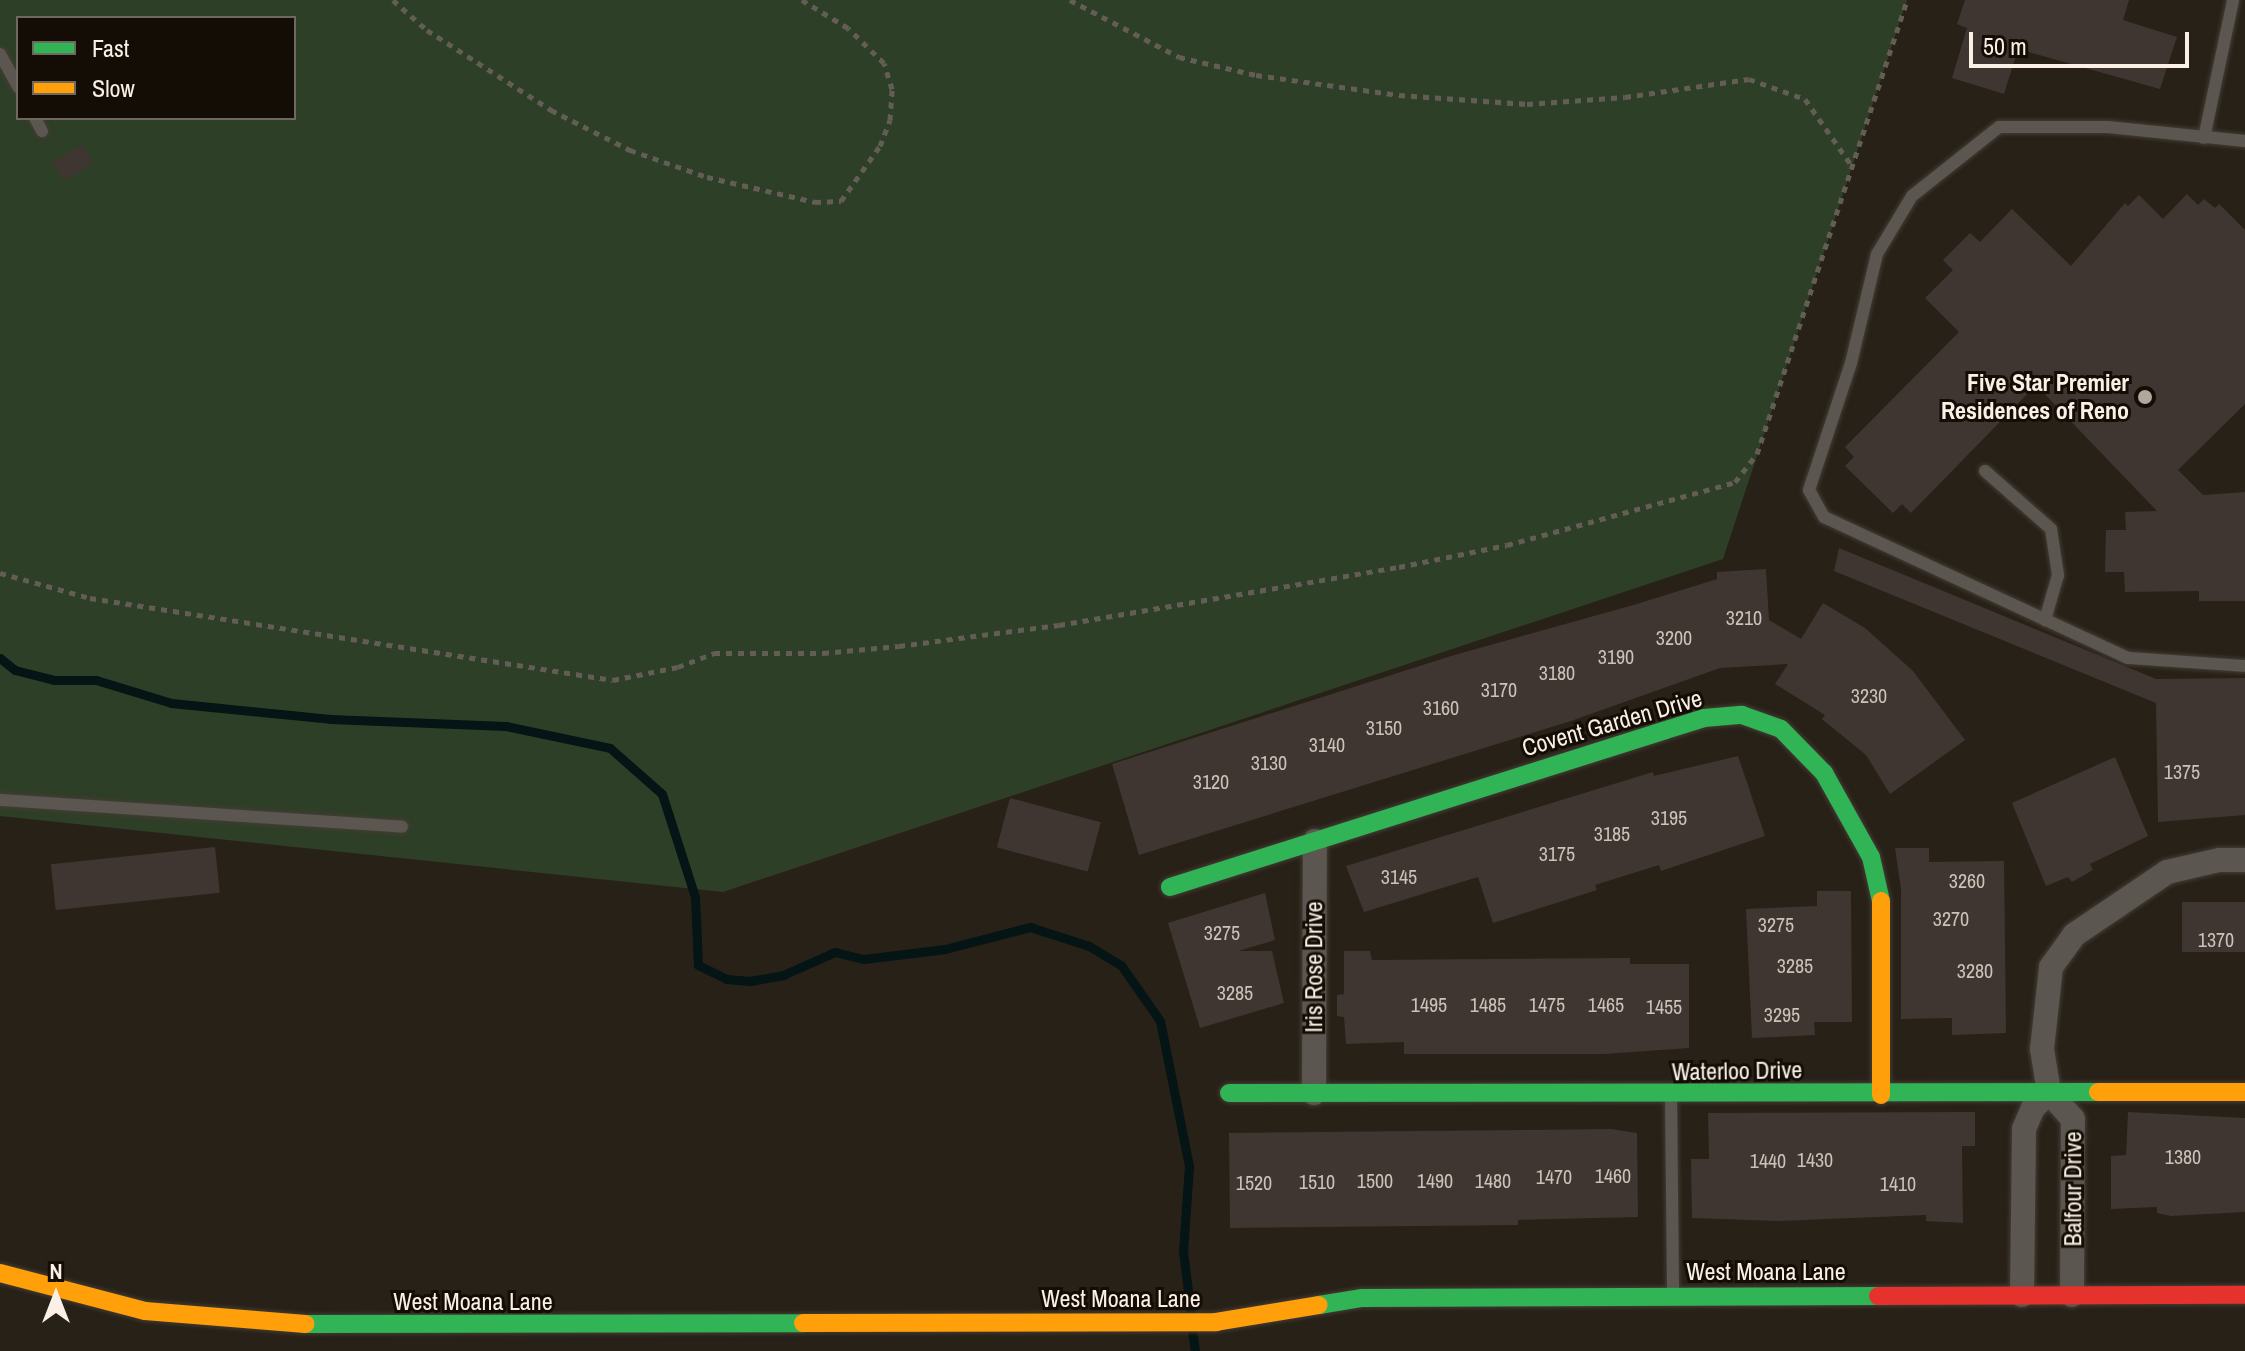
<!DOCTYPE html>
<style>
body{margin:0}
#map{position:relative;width:2245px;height:1351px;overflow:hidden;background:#282117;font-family:"Archivo Narrow",sans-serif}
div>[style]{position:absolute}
.green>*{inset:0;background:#2e3f27}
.stream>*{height:9px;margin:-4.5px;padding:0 4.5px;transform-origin:4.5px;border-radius:4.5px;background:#051414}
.building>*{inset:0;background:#3f3632;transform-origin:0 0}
.path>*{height:5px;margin-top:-2.5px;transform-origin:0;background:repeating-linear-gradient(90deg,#635d56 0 6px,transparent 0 12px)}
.roads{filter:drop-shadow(0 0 2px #433c35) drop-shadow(0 0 2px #433c35)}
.lane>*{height:12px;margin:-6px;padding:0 6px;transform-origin:6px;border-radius:6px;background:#5b564f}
.street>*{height:24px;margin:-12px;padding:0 12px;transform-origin:12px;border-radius:12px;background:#5b564f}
.fast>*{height:18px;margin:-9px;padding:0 9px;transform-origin:9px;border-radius:9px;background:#30b455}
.slow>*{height:18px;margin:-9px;padding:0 9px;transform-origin:9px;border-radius:9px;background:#ff9f0a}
.jam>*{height:18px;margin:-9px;padding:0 9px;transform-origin:9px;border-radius:9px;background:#e5322d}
.dots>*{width:22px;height:22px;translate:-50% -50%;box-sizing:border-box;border:4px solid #130d06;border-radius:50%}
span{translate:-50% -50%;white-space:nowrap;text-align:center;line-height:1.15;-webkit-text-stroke:6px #130d06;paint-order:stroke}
.number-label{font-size:20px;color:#cbc2b8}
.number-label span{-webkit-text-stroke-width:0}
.poi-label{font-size:24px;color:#faf0e5;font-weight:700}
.right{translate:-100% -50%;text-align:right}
.street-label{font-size:24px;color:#faf0e5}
.legend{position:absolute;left:16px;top:16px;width:280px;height:104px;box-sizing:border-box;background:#130d06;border:2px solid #6f685f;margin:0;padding:10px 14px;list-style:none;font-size:24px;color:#faf0e5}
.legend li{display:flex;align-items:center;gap:16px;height:40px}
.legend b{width:40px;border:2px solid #6f685f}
.north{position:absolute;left:16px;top:1255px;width:80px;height:80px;-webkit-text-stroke:6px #130d06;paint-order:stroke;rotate:0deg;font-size:22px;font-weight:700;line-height:32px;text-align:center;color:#faf0e5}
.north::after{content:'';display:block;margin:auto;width:28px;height:36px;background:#faf0e5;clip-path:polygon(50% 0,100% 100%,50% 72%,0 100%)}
.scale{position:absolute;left:1969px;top:32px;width:220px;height:36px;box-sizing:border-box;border:4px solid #faf0e5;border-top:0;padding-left:10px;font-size:24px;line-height:28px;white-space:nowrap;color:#faf0e5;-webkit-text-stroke:6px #130d06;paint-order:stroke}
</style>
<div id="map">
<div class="green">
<i style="clip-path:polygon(evenodd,0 0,1907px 0,1723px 559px,723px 892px,0 816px,0 0,18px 18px,294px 18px,294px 118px,18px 118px,18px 18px)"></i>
</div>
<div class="stream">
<i style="left:0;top:658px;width:19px;rotate:39deg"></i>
<i style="left:15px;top:670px;width:40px;rotate:14.4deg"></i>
<i style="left:54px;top:680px;width:42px"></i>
<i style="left:96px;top:680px;width:78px;rotate:17deg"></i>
<i style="left:171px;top:703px;width:160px;rotate:5.7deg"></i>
<i style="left:330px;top:719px;width:176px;rotate:2.3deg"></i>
<i style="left:506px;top:726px;width:106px;rotate:11.9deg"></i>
<i style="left:610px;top:748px;width:69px;rotate:41.5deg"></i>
<i style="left:662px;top:794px;width:108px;rotate:72.2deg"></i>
<i style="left:695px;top:897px;width:68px;rotate:87.5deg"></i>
<i style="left:698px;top:965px;width:32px;rotate:26deg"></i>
<i style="left:727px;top:979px;width:23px;rotate:5deg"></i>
<i style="left:750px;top:981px;width:34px;rotate:-10deg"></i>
<i style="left:783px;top:975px;width:57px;rotate:-23.9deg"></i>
<i style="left:835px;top:952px;width:30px;rotate:14deg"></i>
<i style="left:864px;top:959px;width:82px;rotate:-7deg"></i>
<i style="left:945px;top:949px;width:88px;rotate:-14.5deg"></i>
<i style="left:1030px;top:927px;width:62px;rotate:17.9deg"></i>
<i style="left:1089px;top:946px;width:37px;rotate:31deg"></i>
<i style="left:1121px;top:965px;width:68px;rotate:55.1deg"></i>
<i style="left:1160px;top:1021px;width:148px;rotate:78.7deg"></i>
<i style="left:1189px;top:1166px;width:85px;rotate:94deg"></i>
<i style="left:1183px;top:1251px;width:64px;rotate:82.9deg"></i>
<i style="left:1192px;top:1330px;width:21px;rotate:82deg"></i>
</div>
<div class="building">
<i style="clip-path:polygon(1965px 0,2129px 0,2123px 20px,2177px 37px,2160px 89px,2018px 49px,2004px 94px,1952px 78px,1967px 28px,1957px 24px)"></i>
<i style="left:82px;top:144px;width:22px;height:35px;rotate:58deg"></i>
<i style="clip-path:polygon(2187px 194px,2198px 205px,2204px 199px,2215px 208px,2219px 204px,2245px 230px,2245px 404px,2178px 470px,2203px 495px,2245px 492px,2245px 601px,2199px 601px,2199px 591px,2125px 592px,2124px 572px,2105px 572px,2106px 530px,2126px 530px,2125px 512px,2157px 511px,2036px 385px,1911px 513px,1902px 504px,1893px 513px,1845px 466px,1854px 457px,1845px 447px,1959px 332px,1925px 298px,1953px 270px,1943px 260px,1970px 233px,1980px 242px,2012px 209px,2071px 266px,2125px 203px,2128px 206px,2139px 195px,2163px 219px)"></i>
<i style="clip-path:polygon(1839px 548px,2156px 679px,2245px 678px,2245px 815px,2158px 822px,2156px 703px,1834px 571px)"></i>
<i style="clip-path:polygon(1766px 569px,1769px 620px,1801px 639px,1823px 603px,1865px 628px,1913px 671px,1965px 740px,1890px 794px,1866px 755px,1822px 719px,1825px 715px,1775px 684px,1788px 664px,1720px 668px,1571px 721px,1139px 855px,1112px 764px,1451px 656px,1637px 604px,1717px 579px,1717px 572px)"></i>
<i style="clip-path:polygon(1738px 756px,1765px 836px,1661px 871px,1659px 865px,1595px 885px,1597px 890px,1493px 923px,1478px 877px,1364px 912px,1346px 866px,1653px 772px,1654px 776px)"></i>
<i style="clip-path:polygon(2115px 757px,2148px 836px,2090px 864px,2093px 870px,2072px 882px,2068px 877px,2046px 886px,2012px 803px)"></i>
<i style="left:1010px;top:798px;width:94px;height:51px;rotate:15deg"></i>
<i style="left:215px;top:847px;width:46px;height:165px;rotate:84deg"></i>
<i style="clip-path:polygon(1895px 848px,1929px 848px,1929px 862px,2004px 861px,2006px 1033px,1952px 1035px,1952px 1018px,1901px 1019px,1901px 889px)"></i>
<i style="clip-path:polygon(1817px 891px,1851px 891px,1852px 1022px,1814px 1022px,1815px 1035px,1752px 1038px,1746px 909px,1817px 906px)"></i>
<i style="clip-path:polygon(1265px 893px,1275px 940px,1238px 951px,1272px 951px,1284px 1003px,1200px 1028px,1168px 923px)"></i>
<i style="left:2245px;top:902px;width:50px;height:63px;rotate:90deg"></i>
<i style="clip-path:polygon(1344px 951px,1370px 951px,1372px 960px,1630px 958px,1630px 964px,1689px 964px,1689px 1048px,1604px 1054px,1404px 1054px,1404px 1042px,1346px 1044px,1344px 1017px,1337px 1016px,1337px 995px,1344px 994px)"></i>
<i style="clip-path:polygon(1975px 1112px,1975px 1146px,1962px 1146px,1963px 1223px,1926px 1221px,1926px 1215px,1778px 1221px,1692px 1218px,1691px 1159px,1709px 1159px,1708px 1113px)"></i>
<i style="clip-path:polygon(2128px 1112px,2245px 1118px,2245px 1212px,2171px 1216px,2157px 1213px,2157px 1207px,2111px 1209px,2111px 1156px,2126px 1155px)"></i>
<i style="clip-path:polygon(1611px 1129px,1637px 1133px,1638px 1217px,1518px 1220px,1518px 1225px,1230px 1228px,1229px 1133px)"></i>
</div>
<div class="path">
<i style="left:393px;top:0;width:45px;rotate:41.4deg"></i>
<i style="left:427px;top:30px;width:148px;rotate:32.8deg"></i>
<i style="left:551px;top:110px;width:89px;rotate:26.9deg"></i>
<i style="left:630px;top:150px;width:82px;rotate:19.3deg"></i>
<i style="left:707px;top:177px;width:111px;rotate:13deg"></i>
<i style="left:815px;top:202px;width:26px;rotate:-2deg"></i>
<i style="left:841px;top:201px;width:67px;rotate:-54.7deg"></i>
<i style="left:880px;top:146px;width:28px;rotate:-69deg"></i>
<i style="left:890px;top:120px;width:31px;rotate:-86deg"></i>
<i style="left:892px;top:89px;width:27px;rotate:-107deg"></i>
<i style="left:884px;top:63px;width:50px;rotate:-135.8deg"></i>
<i style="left:848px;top:28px;width:54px;rotate:-148.7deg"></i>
<i style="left:1070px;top:0;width:123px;rotate:27.6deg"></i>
<i style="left:1179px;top:57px;width:79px;rotate:13.2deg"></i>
<i style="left:1256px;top:75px;width:144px;rotate:8deg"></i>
<i style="left:1399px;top:95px;width:128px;rotate:4deg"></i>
<i style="left:1527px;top:104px;width:98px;rotate:-4.1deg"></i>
<i style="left:1625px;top:97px;width:125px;rotate:-8.3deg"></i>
<i style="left:1749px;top:79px;width:59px;rotate:19.7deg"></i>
<i style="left:1805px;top:99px;width:82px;rotate:55deg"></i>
<i style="left:0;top:573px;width:93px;rotate:15.5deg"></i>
<i style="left:90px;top:598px;width:529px;rotate:8.91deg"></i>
<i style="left:613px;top:680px;width:66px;rotate:-11.3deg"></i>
<i style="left:678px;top:667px;width:39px;rotate:-21deg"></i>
<i style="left:714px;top:653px;width:109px"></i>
<i style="left:823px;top:653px;width:76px;rotate:-5.3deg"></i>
<i style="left:899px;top:646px;width:161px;rotate:-7.5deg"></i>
<i style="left:1059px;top:625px;width:345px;rotate:-9.7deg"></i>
<i style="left:1399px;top:567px;width:110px;rotate:-11.5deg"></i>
<i style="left:1507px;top:545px;width:237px;rotate:-15.4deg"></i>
<i style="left:1735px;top:482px;width:36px;rotate:-52deg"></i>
<i style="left:1757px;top:454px;width:478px;rotate:-71.7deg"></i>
</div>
<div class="roads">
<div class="lane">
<i style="left:0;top:54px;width:38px;rotate:61deg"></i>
<i style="left:35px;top:118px;width:15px;rotate:62deg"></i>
<i style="left:2204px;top:138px;width:141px;rotate:-78.1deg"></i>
<i style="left:2245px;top:141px;width:138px;rotate:-174.2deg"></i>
<i style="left:2108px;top:127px;width:109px;rotate:180deg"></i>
<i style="left:1999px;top:127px;width:111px;rotate:141.6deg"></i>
<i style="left:1912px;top:196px;width:68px;rotate:121.1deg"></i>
<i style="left:1877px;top:254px;width:112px;rotate:103.4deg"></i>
<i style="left:1851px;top:363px;width:134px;rotate:108.3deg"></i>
<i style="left:1809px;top:490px;width:31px;rotate:61deg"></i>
<i style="left:1824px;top:517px;width:335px;rotate:24.9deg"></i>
<i style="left:2128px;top:658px;width:117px;rotate:3.9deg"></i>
<i style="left:1985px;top:471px;width:88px;rotate:41.3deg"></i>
<i style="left:2051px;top:529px;width:47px;rotate:81.3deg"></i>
<i style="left:2058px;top:575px;width:47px;rotate:106.1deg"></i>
<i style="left:0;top:800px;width:403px;rotate:3.8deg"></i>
<i style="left:1671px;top:1095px;width:201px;rotate:89.4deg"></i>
</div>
<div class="street">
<i style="left:1314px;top:1093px;width:252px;rotate:-89.8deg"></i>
<i style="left:2022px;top:1295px;width:166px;rotate:-89.3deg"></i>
<i style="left:2024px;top:1129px;width:23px;rotate:-67deg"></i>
<i style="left:2033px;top:1108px;width:23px;rotate:-45deg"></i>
<i style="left:2072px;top:1295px;width:176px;rotate:-89.7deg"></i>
<i style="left:2073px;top:1119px;width:36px;rotate:-132deg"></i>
<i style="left:2049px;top:1092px;width:44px;rotate:-99.2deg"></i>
<i style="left:2042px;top:1049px;width:82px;rotate:-83.7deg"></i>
<i style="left:2051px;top:967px;width:39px;rotate:-54deg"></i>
<i style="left:2074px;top:935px;width:112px;rotate:-34.1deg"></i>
<i style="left:2167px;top:872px;width:53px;rotate:-13deg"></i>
<i style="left:2219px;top:860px;width:26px"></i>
</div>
<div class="fast">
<i style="left:1170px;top:887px;width:560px;rotate:-17.56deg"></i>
<i style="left:1704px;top:718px;width:38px;rotate:-5deg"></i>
<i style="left:1742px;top:715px;width:41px;rotate:19.7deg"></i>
<i style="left:1781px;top:729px;width:62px;rotate:45.7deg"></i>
<i style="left:1824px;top:773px;width:96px;rotate:60.8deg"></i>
<i style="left:1871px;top:857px;width:45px;rotate:77.2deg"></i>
<i style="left:1229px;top:1093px;width:869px;rotate:-0.07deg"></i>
<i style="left:1319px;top:1305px;width:44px;rotate:-9.2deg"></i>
<i style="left:1362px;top:1298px;width:516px;rotate:-0.22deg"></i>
<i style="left:305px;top:1324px;width:498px;rotate:-0.1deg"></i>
</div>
<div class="slow">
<i style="left:1881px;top:901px;width:194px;rotate:90deg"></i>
<i style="left:2098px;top:1092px;width:147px"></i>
<i style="left:0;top:1273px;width:150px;rotate:14.7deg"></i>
<i style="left:145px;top:1311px;width:161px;rotate:4.6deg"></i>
<i style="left:803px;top:1323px;width:413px;rotate:-0.1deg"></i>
<i style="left:1216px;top:1322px;width:104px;rotate:-9.4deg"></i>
</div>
<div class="jam">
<i style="left:1878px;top:1296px;width:367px;rotate:-0.2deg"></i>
</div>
</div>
<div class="dots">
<i style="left:2145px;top:397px;background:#b0a89d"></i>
</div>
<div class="number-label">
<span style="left:1744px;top:617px">3210</span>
<span style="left:1674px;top:637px">3200</span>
<span style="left:1616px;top:656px">3190</span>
<span style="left:1557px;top:672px">3180</span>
<span style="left:1499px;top:689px">3170</span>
<span style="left:1869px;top:695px">3230</span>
<span style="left:1441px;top:707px">3160</span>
<span style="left:1384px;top:727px">3150</span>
<span style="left:1327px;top:744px">3140</span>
<span style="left:1269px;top:762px">3130</span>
<span style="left:2182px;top:771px">1375</span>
<span style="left:1211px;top:781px">3120</span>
<span style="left:1669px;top:817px">3195</span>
<span style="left:1612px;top:833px">3185</span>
<span style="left:1557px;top:853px">3175</span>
<span style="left:1399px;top:876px">3145</span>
<span style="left:1967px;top:880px">3260</span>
<span style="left:1951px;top:918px">3270</span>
<span style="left:1776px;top:924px">3275</span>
<span style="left:1222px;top:932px">3275</span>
<span style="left:2216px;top:939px">1370</span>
<span style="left:1795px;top:965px">3285</span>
<span style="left:1975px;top:970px">3280</span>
<span style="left:1235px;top:992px">3285</span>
<span style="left:1429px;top:1004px">1495</span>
<span style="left:1488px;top:1004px">1485</span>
<span style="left:1547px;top:1004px">1475</span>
<span style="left:1606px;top:1004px">1465</span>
<span style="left:1664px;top:1006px">1455</span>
<span style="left:1782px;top:1014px">3295</span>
<span style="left:2183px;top:1156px">1380</span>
<span style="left:1815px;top:1159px">1430</span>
<span style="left:1768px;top:1160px">1440</span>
<span style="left:1613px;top:1175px">1460</span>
<span style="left:1554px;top:1176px">1470</span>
<span style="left:1375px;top:1180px">1500</span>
<span style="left:1435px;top:1180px">1490</span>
<span style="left:1493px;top:1180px">1480</span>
<span style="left:1317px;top:1181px">1510</span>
<span style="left:1254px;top:1182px">1520</span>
<span style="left:1898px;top:1183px">1410</span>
</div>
<div class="poi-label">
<span class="right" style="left:2129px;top:397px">Five Star Premier<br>Residences of Reno</span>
</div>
<div class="street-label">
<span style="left:1612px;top:723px;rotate:-16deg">Covent Garden Drive</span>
<span style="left:1314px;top:967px;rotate:-90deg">Iris Rose Drive</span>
<span style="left:1737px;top:1071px;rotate:-1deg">Waterloo Drive</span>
<span style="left:2073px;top:1189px;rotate:-90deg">Balfour Drive</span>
<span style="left:1766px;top:1272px">West Moana Lane</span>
<span style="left:1121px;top:1299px">West Moana Lane</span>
<span style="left:473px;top:1302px">West Moana Lane</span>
</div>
<ul class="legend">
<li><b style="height:10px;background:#30b455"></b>Fast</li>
<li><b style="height:10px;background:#ff9f0a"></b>Slow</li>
</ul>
<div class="north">N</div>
<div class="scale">50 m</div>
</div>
